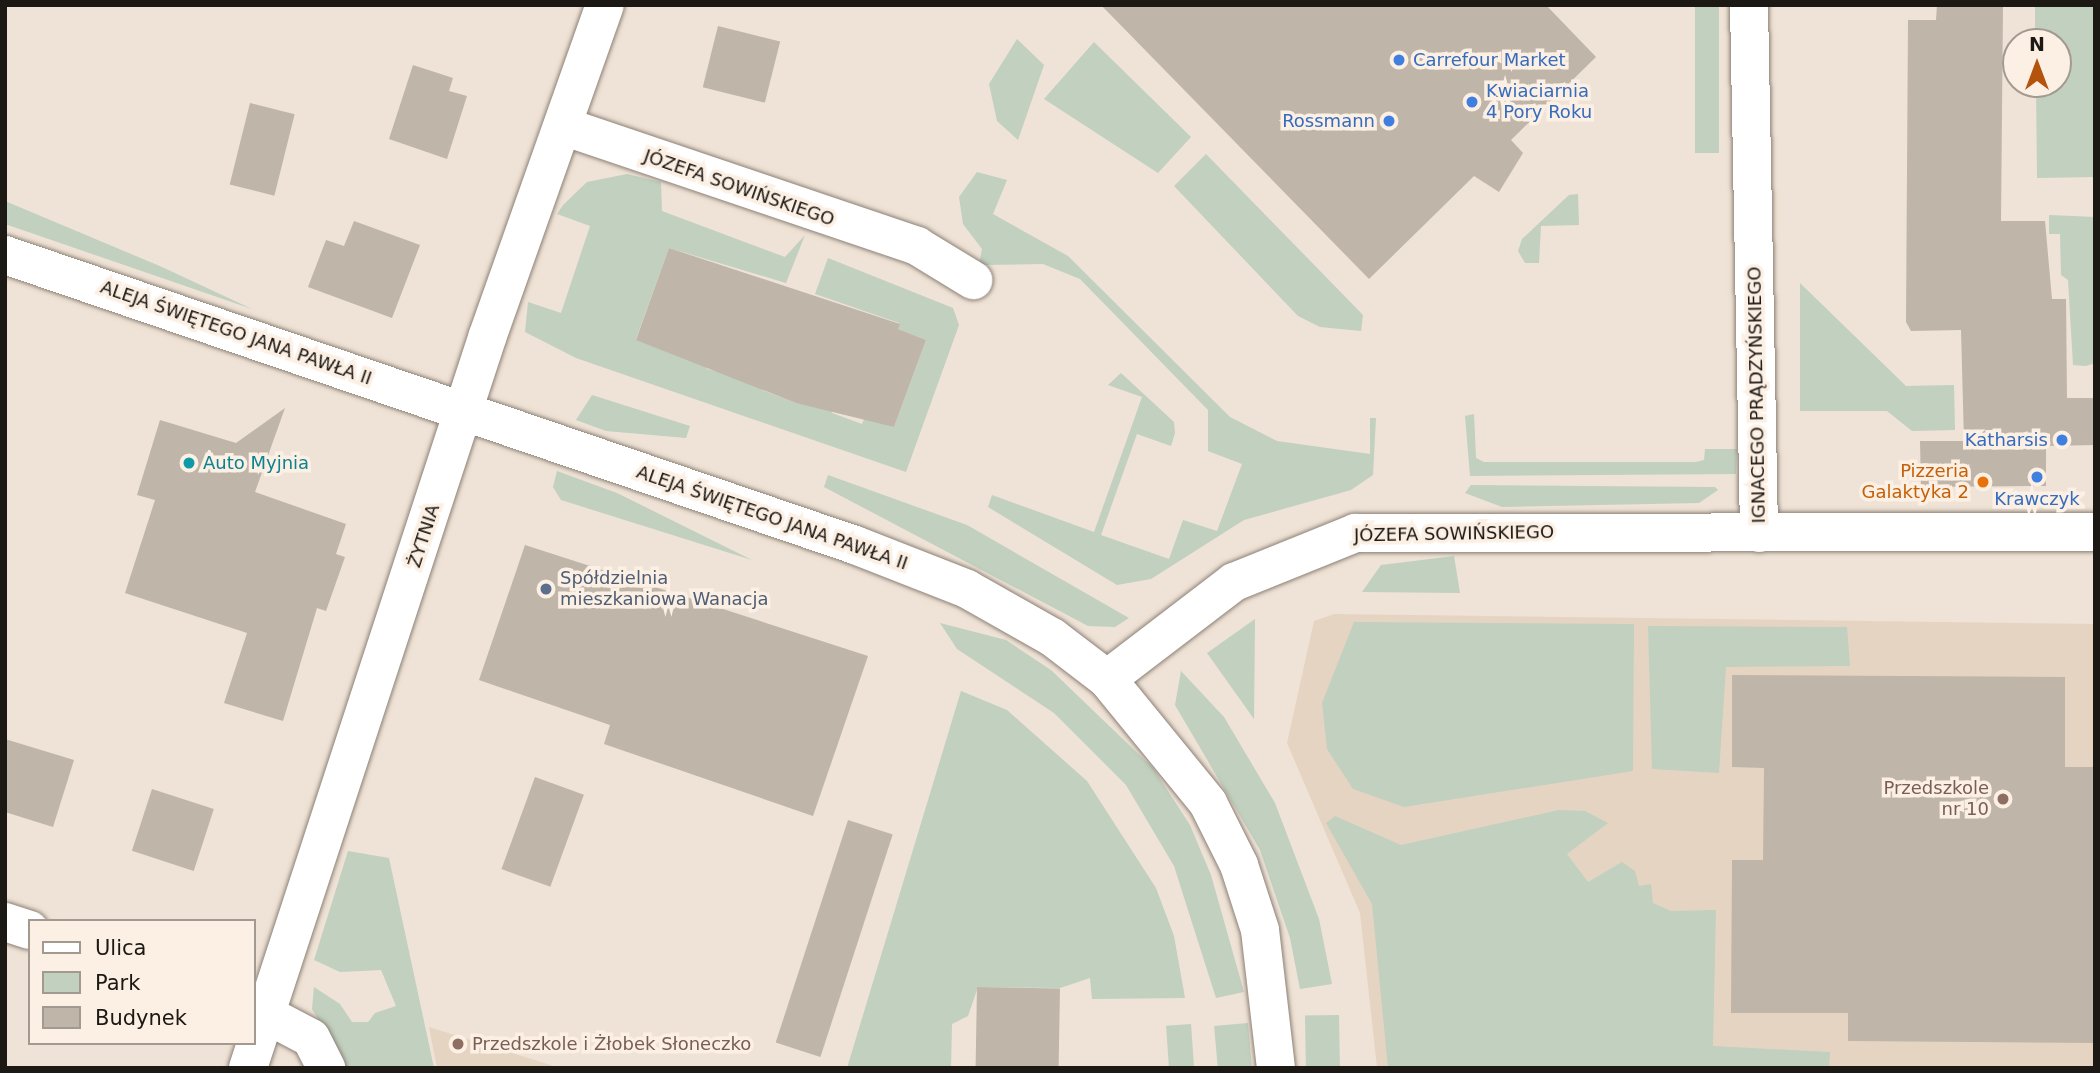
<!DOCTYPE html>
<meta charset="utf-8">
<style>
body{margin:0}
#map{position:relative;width:2100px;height:1073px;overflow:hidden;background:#efe2d6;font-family:"DejaVu Sans",sans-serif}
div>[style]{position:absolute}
.built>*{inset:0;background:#e6d4c3}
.green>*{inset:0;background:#c1d0bf;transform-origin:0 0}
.building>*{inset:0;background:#bfb5a8;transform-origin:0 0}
.roads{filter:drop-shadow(0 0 2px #8c8176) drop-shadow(0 0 2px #8c8176)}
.minor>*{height:38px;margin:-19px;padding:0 19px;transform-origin:19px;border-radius:19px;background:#fff}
.dots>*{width:19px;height:19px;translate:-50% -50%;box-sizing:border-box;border:4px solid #fcefe3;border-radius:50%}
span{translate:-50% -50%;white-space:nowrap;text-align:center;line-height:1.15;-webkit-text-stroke:7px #fcefe3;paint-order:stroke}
.shop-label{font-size:18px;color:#366cbe}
.left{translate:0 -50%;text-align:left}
.right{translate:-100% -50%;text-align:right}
.street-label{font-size:18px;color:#1c1814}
.culture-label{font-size:18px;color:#0d838f}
.food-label{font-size:18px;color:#c56008}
.service-label{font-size:18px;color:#4e5e75}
.education-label{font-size:18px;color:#785e54}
.frame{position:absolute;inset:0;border:7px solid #1c1814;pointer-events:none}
.legend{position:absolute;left:28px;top:919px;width:228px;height:126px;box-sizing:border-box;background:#fcefe3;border:2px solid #a29990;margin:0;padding:9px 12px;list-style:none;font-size:21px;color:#1c1814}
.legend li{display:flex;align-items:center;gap:14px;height:35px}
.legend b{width:35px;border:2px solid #a29990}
.north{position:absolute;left:2002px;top:28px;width:70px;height:70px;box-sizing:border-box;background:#fcefe3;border:2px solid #a29990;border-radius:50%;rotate:0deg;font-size:19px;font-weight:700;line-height:28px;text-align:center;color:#1c1814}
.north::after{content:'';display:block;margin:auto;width:24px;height:32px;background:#b3530c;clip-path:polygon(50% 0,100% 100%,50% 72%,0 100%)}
</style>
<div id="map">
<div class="built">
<i style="clip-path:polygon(1334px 614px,2095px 624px,2095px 1068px,1377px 1068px,1360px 913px,1287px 743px,1314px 621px)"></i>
<i style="clip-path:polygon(429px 1027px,538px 1061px,559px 1068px,437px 1068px)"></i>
</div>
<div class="green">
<i style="left:1695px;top:5px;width:24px;height:148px"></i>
<i style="clip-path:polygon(2035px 5px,2095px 5px,2095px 177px,2037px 178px,2036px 84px,2058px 84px,2058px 42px,2035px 42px)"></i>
<i style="clip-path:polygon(1017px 39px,1044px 65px,1018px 140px,997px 121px,989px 84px)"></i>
<i style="clip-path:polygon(1094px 42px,1191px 137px,1158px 173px,1044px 99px)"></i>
<i style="clip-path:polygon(1206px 154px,1363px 315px,1361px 331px,1320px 327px,1298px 316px,1174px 186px)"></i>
<i style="clip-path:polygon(977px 172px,1007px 180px,993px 214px,1068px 256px,1230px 417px,1277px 441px,1370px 454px,1370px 418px,1376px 418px,1373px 475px,1351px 490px,1244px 520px,1151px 579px,1117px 585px,988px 507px,992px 495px,1094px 532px,1142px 397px,1108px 385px,1121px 373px,1174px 422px,1175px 433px,1171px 446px,1137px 434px,1101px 535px,1169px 559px,1183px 520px,1217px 531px,1242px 464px,1208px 451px,1208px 410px,1080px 279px,1043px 264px,979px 265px,982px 249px,963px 224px,959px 197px)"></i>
<i style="clip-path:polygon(627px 174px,661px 182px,662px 211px,785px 257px,805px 235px,786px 283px,669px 248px,636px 339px,709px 362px,707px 369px,764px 383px,762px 390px,796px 403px,834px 407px,832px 413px,862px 424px,865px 417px,894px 427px,926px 340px,898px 329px,899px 323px,815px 294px,828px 258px,953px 308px,959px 325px,906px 472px,576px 358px,525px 332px,528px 302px,561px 313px,590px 226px,557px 214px,563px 205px,587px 182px)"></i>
<i style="clip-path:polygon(1578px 194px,1579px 225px,1541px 226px,1539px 263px,1525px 263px,1518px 251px,1522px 239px,1569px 195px)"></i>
<i style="clip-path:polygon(5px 201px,162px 267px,252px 309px,5px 224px)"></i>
<i style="clip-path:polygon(2049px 215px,2095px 217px,2095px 363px,2086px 366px,2073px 365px,2068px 280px,2061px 275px,2060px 234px,2049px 234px)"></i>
<i style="clip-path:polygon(1800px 283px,1906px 386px,1954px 385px,1955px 430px,1912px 431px,1887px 411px,1800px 411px)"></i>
<i style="clip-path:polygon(592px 395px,690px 426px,686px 438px,606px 431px,576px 420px)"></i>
<i style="clip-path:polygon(1474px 414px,1476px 458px,1484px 462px,1696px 462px,1704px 460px,1705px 449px,1737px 449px,1736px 474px,1470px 476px,1465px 416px)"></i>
<i style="clip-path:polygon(557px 471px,617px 493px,752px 560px,561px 500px,553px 487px)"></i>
<i style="clip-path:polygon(828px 475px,967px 525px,1129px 618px,1115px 627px,1088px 626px,824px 487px)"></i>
<i style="clip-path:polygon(1471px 485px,1715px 487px,1718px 490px,1699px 503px,1502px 507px,1465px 493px)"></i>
<i style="clip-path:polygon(1454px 556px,1460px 593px,1362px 592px,1381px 565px)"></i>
<i style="clip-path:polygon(1255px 619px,1254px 719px,1207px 653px)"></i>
<i style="clip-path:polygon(1354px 622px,1634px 624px,1633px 771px,1404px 807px,1353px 789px,1327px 749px,1322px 703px)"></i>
<i style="clip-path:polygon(940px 623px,1006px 640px,1051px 670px,1153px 768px,1190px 825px,1211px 875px,1244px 992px,1216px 998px,1174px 866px,1126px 785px,1054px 713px,957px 649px)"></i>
<i style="clip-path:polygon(1648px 626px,1847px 627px,1850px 666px,1726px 667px,1719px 773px,1652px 769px)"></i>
<i style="clip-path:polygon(1181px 671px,1224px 717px,1275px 803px,1319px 919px,1332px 984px,1300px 989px,1290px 938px,1260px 850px,1175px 705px)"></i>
<i style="clip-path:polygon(961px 691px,1007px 710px,1087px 781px,1156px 888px,1174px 936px,1185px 998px,1092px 999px,1090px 978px,1060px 988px,978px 987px,968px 1016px,952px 1024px,951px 1068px,847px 1068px)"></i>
<i style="clip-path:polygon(1559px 810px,1585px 811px,1608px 823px,1567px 854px,1588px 882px,1622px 862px,1635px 871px,1639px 886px,1651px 884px,1653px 903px,1671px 911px,1716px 910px,1713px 1046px,1830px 1052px,1829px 1068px,1388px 1068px,1372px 904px,1326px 823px,1335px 816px,1401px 845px)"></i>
<i style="clip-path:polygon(348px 851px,389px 858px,434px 1068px,346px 1068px,312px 1009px,314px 987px,340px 1004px,352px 1022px,368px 1022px,375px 1013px,396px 1006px,381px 970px,340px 972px,314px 960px)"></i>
<i style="left:1339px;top:1015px;width:53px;height:34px;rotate:89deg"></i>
<i style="left:1248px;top:1023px;width:45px;height:34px;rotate:85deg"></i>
<i style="left:1191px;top:1024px;width:44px;height:25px;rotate:86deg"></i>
</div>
<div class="building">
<i style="clip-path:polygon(1101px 5px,1546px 5px,1596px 57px,1511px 140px,1523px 153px,1499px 192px,1474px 176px,1369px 279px)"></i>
<i style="clip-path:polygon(1937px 5px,2003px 5px,2001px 221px,2045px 221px,2052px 299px,2066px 299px,2067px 398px,2095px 398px,2095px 445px,2046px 446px,2046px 486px,1921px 487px,1920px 441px,1964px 441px,1961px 330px,1911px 331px,1906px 322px,1908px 20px,1936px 20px)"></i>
<i style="left:718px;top:26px;width:64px;height:63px;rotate:14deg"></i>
<i style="clip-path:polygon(413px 65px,453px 78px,449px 91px,467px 96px,447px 159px,389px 139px)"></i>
<i style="left:250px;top:103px;width:46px;height:84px;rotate:14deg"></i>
<i style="clip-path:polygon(354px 221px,420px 245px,392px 318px,308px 287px,326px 240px,344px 246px)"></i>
<i style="clip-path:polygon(669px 248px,900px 324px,898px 329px,926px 340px,894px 427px,796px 403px,636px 340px)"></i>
<i style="clip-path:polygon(285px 408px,255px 492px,346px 524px,336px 554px,345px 557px,326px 611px,317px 608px,283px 721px,224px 703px,247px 633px,125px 593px,155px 500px,137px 495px,160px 420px,236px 443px)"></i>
<i style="clip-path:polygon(525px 545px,868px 656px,813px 816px,604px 744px,610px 725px,479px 680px)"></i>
<i style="clip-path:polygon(1732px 675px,2065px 677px,2065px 767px,2094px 767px,2095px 1043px,1848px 1041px,1848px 1013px,1731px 1013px,1732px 860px,1763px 860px,1764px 768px,1732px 767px)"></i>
<i style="clip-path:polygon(5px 739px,74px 760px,53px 827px,5px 812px)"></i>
<i style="left:535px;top:777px;width:52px;height:98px;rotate:20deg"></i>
<i style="left:152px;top:789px;width:65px;height:65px;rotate:18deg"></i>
<i style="left:848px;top:820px;width:47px;height:234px;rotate:18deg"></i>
<i style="left:977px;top:987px;width:83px;height:81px;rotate:1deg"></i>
</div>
<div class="roads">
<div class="minor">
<i style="left:1749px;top:5px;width:528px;rotate:88.91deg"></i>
<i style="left:563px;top:126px;width:374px;rotate:18.7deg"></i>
<i style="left:917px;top:246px;width:66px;rotate:31.3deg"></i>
<i style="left:5px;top:255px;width:898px;rotate:18.84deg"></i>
<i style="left:855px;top:545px;width:120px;rotate:21.4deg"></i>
<i style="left:967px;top:589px;width:98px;rotate:29.5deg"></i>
<i style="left:1052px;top:637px;width:69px;rotate:37.4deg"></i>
<i style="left:1107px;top:679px;width:160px;rotate:50.8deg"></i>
<i style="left:1208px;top:803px;width:69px;rotate:63.4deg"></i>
<i style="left:1239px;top:865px;width:68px;rotate:72.1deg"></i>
<i style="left:1260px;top:930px;width:139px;rotate:83.4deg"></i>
<i style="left:1107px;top:679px;width:160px;rotate:-37.4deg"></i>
<i style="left:1234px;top:582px;width:131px;rotate:-22deg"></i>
<i style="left:1355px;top:533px;width:740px;rotate:-0.08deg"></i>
<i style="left:5px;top:922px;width:26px;rotate:18deg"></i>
<i style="left:254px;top:1008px;width:64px;rotate:27.8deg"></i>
<i style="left:311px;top:1038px;width:34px;rotate:63deg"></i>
<i style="left:248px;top:1068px;width:771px;rotate:-71.87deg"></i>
<i style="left:488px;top:335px;width:350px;rotate:-70.5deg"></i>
</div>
</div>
<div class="dots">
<i style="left:1399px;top:60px;background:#3f7fe0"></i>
<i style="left:1472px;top:102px;background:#3f7fe0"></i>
<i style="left:1389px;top:121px;background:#3f7fe0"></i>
<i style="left:2062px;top:440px;background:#3f7fe0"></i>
<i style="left:189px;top:463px;background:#0f9aa8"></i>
<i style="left:2037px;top:477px;background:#3f7fe0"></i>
<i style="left:1983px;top:482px;background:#e8710a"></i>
<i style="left:546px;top:589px;background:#5c6f8a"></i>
<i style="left:2003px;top:799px;background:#8d6e63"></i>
<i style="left:458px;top:1044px;background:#8d6e63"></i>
</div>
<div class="shop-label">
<span class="left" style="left:1413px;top:60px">Carrefour Market</span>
<span class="left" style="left:1486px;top:102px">Kwiaciarnia<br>4 Pory Roku</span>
<span class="right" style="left:1375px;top:121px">Rossmann</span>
<span class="right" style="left:2048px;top:440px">Katharsis</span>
<span style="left:2037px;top:499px">Krawczyk</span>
</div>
<div class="street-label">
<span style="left:739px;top:188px;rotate:19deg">JÓZEFA SOWIŃSKIEGO</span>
<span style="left:236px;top:333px;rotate:19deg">ALEJA ŚWIĘTEGO JANA PAWŁA II</span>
<span style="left:1757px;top:395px;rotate:-91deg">IGNACEGO PRĄDZYŃSKIEGO</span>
<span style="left:772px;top:518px;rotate:19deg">ALEJA ŚWIĘTEGO JANA PAWŁA II</span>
<span style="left:1454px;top:534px;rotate:-1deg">JÓZEFA SOWIŃSKIEGO</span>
<span style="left:424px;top:536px;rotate:-72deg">ŻYTNIA</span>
</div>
<div class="culture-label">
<span class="left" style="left:203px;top:463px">Auto Myjnia</span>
</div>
<div class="food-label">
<span class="right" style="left:1969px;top:482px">Pizzeria<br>Galaktyka 2</span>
</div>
<div class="service-label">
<span class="left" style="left:560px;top:589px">Spółdzielnia<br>mieszkaniowa Wanacja</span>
</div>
<div class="education-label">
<span class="right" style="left:1989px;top:799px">Przedszkole<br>nr 10</span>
<span class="left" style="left:472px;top:1044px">Przedszkole i Żłobek Słoneczko</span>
</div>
<div class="frame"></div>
<ul class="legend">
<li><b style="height:9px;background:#fff"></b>Ulica</li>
<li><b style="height:19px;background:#c1d0bf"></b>Park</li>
<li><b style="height:19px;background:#bfb5a8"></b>Budynek</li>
</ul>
<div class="north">N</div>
</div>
